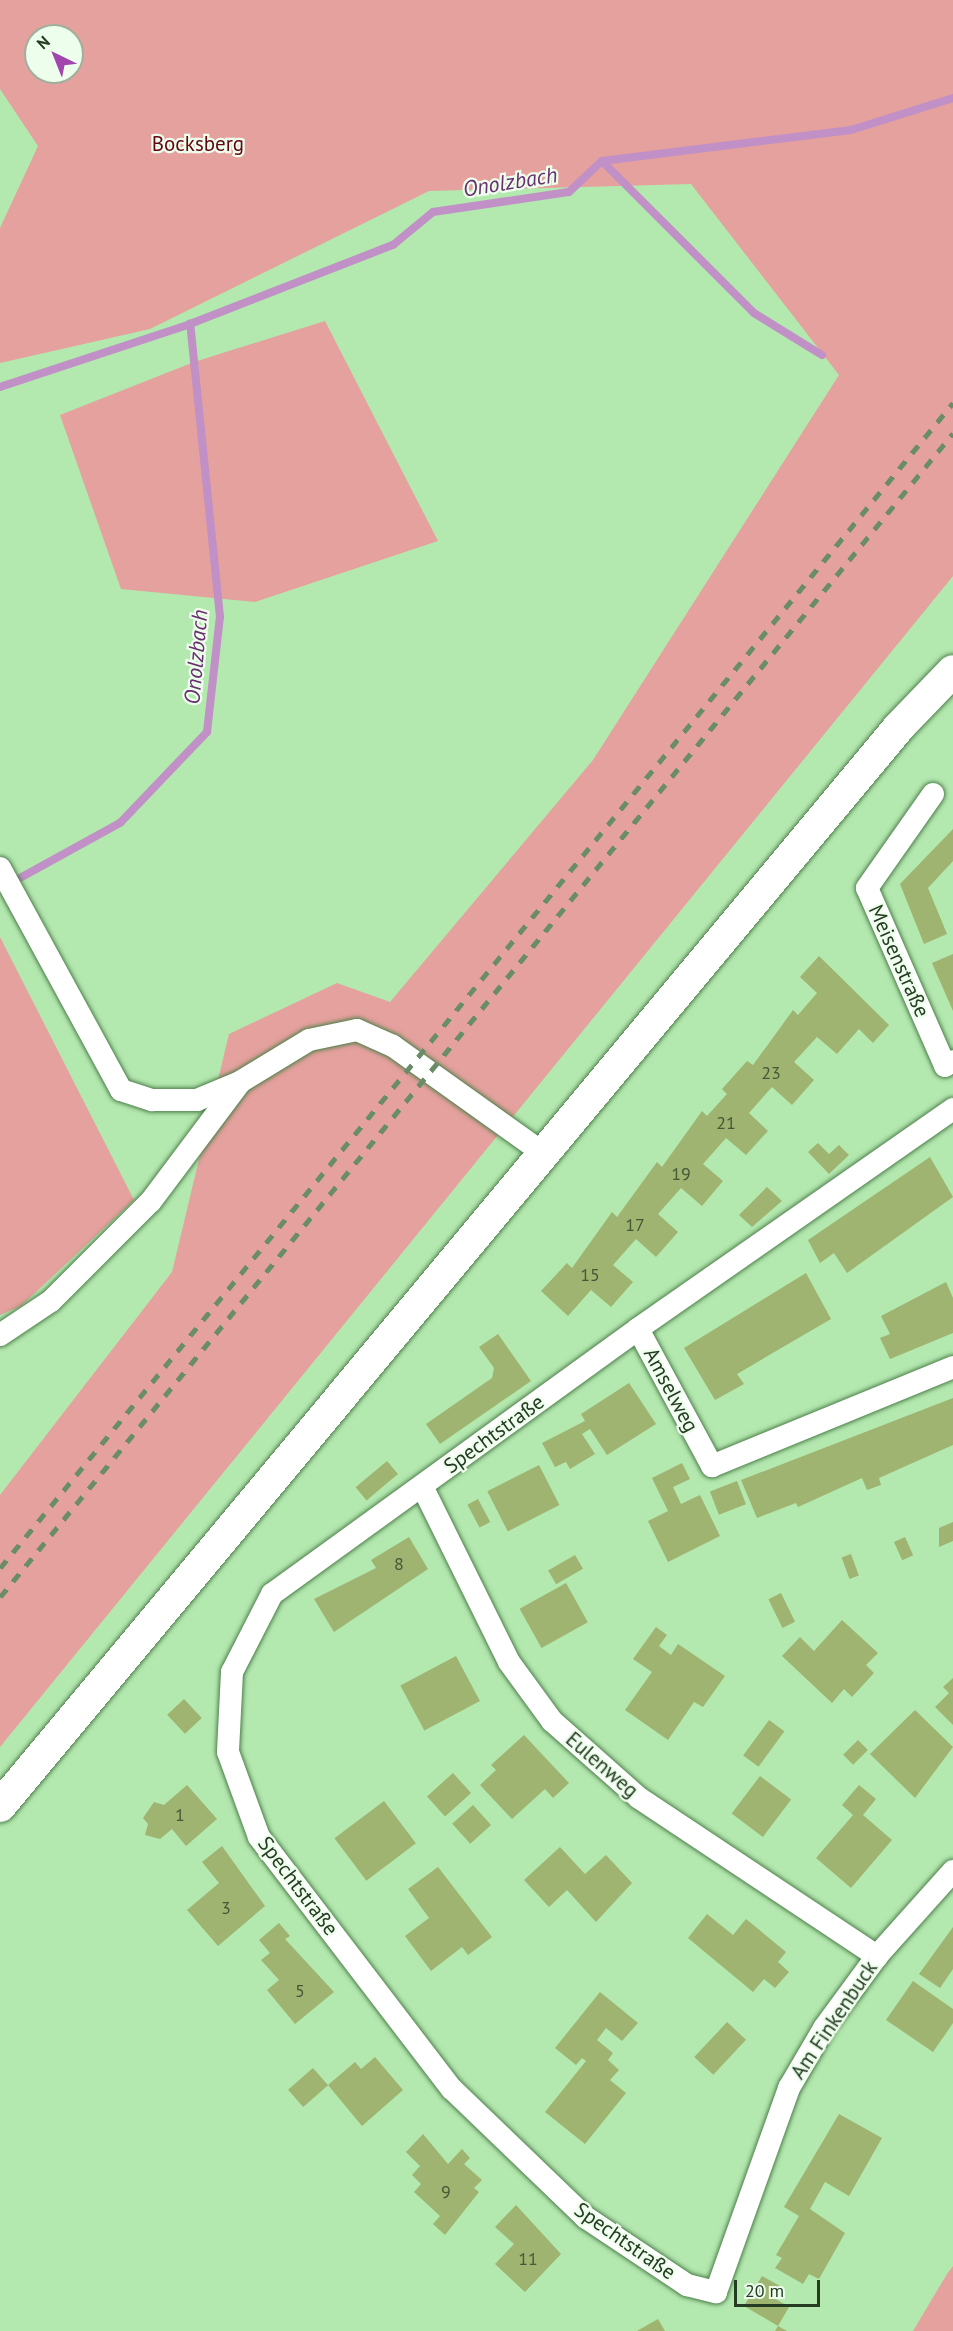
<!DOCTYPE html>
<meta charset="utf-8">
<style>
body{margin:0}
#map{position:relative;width:953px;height:2331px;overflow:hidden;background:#b3e8af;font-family:"PT Sans",sans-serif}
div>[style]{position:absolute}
.green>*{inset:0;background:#e5a19d}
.stream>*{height:8px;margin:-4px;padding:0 4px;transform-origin:4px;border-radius:4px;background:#c090c6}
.building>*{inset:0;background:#9fb470;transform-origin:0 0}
.roads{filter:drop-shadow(0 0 2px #4e7f4b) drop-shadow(0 0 2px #4e7f4b)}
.minor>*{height:22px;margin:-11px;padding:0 11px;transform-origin:11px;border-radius:11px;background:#fff}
.secondary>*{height:32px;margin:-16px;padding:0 16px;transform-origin:16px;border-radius:16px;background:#fff}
.rail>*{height:4.5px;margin-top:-2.25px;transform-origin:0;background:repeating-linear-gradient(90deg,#698d66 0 10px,transparent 0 20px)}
span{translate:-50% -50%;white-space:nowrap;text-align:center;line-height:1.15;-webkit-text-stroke:4.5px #eefeec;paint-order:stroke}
.number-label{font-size:18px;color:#445937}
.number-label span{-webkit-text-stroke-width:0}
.park-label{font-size:21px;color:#630411}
.street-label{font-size:21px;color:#263b24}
.water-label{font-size:22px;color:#6a2f72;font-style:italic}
.north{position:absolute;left:24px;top:24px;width:60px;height:60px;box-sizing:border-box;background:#eefeec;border:2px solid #9eb09c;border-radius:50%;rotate:317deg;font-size:16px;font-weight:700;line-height:24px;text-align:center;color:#263b24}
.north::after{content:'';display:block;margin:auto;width:21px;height:27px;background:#a245af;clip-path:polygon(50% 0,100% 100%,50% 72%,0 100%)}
.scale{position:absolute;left:734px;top:2280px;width:86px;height:27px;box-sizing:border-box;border:3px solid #263b24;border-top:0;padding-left:8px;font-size:18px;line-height:21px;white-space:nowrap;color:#263b24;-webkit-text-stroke:4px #eefeec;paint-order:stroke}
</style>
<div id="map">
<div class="green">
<i style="clip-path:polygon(evenodd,0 0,953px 0,953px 576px,0 1747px,0 1495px,172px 1272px,229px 1034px,337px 983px,390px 1002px,593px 760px,839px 375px,691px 184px,429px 191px,150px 329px,0 363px,0 228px,38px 146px,0 89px,0 0,36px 36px,72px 36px,72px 72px,36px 72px,36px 36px)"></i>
<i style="clip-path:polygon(325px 321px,438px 541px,255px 602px,121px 589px,60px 415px,194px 362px)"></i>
<i style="clip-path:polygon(0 937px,134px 1200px,21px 1306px,0 1315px)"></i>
<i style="clip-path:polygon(953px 2266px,953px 2331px,913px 2331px,947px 2274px)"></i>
</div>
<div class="stream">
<i style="left:602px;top:161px;width:215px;rotate:45deg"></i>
<i style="left:754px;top:313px;width:80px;rotate:31.7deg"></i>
<i style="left:0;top:387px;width:200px;rotate:-18.3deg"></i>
<i style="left:190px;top:324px;width:218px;rotate:-21.3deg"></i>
<i style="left:393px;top:245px;width:52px;rotate:-39.5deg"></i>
<i style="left:433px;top:212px;width:137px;rotate:-8.4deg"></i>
<i style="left:569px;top:192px;width:45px;rotate:-43.2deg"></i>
<i style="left:602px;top:161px;width:251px;rotate:-7.1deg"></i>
<i style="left:851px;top:130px;width:107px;rotate:-17.4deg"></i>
<i style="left:9px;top:884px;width:127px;rotate:-28.8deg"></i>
<i style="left:120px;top:823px;width:126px;rotate:-46.3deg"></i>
<i style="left:207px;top:732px;width:116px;rotate:-83.6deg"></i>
<i style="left:220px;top:617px;width:295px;rotate:-95.8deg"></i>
</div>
<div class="building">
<i style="clip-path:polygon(953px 829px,953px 861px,928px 888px,947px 934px,924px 944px,900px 884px)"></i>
<i style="clip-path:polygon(953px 954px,953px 1011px,932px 963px)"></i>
<i style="clip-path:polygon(819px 956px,889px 1025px,873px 1043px,859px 1029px,837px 1054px,817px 1037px,794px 1062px,814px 1080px,792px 1105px,772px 1087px,749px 1113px,768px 1131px,746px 1155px,726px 1138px,703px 1164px,723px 1181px,702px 1206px,681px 1188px,658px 1214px,678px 1232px,656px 1257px,636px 1239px,613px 1265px,633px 1282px,611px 1307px,591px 1290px,568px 1316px,541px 1291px,567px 1263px,572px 1268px,612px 1212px,617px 1217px,657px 1162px,662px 1167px,702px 1111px,707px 1116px,727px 1094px,722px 1089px,747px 1061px,753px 1065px,793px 1010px,798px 1015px,817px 993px,800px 977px)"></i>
<i style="clip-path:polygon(818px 1143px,829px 1154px,839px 1145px,849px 1155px,829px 1174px,808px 1152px)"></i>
<i style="clip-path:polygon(930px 1157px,953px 1197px,847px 1273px,834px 1253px,820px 1263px,808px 1240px)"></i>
<i style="clip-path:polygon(767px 1187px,782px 1201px,752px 1227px,739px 1215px)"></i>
<i style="clip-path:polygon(806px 1273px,831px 1319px,737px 1374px,744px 1384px,715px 1400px,684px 1348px)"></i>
<i style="clip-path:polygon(946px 1282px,953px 1298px,953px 1333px,890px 1359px,880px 1338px,890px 1334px,881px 1316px)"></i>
<i style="clip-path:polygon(498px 1334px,531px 1381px,440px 1444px,426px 1424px,492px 1378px,494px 1368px,479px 1347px)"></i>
<i style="clip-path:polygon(629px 1383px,656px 1424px,607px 1455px,590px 1429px,582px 1434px,595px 1454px,570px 1469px,566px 1462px,555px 1467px,542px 1443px,585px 1421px,581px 1414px)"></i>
<i style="clip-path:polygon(953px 1398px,953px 1445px,879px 1478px,881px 1485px,867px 1490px,862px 1478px,798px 1507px,796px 1503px,757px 1518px,741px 1480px)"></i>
<i style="left:387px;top:1461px;width:17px;height:41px;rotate:50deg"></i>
<i style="clip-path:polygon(682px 1463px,690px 1479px,673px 1487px,681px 1504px,700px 1495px,720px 1536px,668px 1562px,648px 1521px,668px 1511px,652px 1478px)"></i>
<i style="left:539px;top:1465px;width:45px;height:58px;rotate:63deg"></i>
<i style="left:737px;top:1481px;width:25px;height:29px;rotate:69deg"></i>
<i style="left:478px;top:1499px;width:26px;height:12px;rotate:62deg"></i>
<i style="clip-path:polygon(953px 1522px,953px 1541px,939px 1547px,939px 1528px)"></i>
<i style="clip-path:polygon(409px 1537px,428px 1569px,334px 1632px,314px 1599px,376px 1568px,371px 1560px)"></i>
<i style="left:905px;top:1537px;width:20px;height:12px;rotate:66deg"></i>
<i style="left:851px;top:1554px;width:23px;height:10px;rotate:70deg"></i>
<i style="left:575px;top:1555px;width:16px;height:31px;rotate:60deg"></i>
<i style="left:566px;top:1583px;width:45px;height:53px;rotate:61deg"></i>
<i style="left:781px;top:1593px;width:32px;height:14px;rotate:64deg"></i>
<i style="clip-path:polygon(842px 1620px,878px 1653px,866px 1665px,874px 1673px,852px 1697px,844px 1689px,832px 1703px,782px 1656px,800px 1637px,814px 1651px)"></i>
<i style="clip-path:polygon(656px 1627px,667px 1635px,659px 1646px,671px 1655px,678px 1644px,725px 1676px,703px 1707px,694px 1702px,668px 1740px,625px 1710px,652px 1672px,633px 1659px)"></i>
<i style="left:456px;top:1656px;width:51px;height:63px;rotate:62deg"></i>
<i style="clip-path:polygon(953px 1678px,953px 1725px,935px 1707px,949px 1693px,943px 1687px)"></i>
<i style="left:184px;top:1699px;width:26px;height:23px;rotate:47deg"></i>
<i style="clip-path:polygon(915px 1710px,953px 1747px,915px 1798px,870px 1754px)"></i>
<i style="left:769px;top:1720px;width:19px;height:44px;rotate:36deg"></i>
<i style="clip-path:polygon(524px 1735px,569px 1783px,553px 1798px,545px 1789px,512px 1819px,480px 1785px,496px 1770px,491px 1765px)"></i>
<i style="left:858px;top:1740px;width:14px;height:21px;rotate:45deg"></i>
<i style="left:453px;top:1773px;width:27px;height:35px;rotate:48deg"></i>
<i style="left:760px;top:1776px;width:39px;height:47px;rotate:37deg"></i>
<i style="clip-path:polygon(187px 1785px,217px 1819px,186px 1846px,172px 1829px,160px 1839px,145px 1835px,148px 1824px,143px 1818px,154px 1802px,164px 1805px)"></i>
<i style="clip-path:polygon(859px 1785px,876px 1799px,863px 1815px,892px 1840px,851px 1888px,816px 1858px,853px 1815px,842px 1805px)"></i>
<i style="left:384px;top:1801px;width:53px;height:62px;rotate:53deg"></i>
<i style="left:473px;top:1805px;width:27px;height:28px;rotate:48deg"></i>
<i style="clip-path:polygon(222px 1846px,265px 1906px,218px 1946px,187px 1910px,219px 1883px,202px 1862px)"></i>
<i style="clip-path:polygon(560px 1847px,585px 1874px,606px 1855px,632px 1883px,596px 1922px,567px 1890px,549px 1907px,524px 1880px)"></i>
<i style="clip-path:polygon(438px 1867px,492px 1937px,468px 1955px,462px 1947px,431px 1971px,405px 1936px,429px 1918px,408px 1889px)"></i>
<i style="clip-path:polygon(707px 1914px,733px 1935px,746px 1919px,786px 1952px,778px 1962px,789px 1972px,775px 1988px,764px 1979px,753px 1992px,688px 1938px)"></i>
<i style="clip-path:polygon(279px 1923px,290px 1936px,285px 1939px,334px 1992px,295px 2024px,267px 1990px,279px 1980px,261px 1960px,270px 1953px,259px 1940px)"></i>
<i style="clip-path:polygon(953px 1927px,953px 1969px,940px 1988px,919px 1974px)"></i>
<i style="clip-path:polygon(913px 1981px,953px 2009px,953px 2023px,933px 2052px,886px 2020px)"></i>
<i style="clip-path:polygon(600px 1992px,638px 2023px,622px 2041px,606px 2028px,597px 2040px,613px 2053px,608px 2060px,619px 2070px,610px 2080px,626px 2093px,585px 2144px,545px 2112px,586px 2061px,582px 2058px,576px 2065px,555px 2048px)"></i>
<i style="left:727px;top:2022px;width:26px;height:48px;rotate:43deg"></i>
<i style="clip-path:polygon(375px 2057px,403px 2090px,362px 2126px,328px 2085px,355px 2062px,361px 2069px)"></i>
<i style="left:313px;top:2068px;width:23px;height:33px;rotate:49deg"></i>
<i style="clip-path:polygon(839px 2114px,882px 2138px,849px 2196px,825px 2182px,810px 2209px,845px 2233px,819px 2279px,809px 2274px,803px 2284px,775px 2268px,782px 2258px,776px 2255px,799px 2216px,784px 2207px)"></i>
<i style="clip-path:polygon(423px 2134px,448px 2164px,462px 2149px,470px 2158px,464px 2164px,482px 2180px,474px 2188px,479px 2192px,445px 2235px,433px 2224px,440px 2216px,414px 2192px,421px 2184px,412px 2175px,420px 2166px,406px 2152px)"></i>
<i style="clip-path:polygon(516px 2205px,561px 2254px,525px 2292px,495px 2264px,514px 2244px,495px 2227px)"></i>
<i style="clip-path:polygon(762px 2276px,780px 2286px,774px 2298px,789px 2307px,778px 2326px,787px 2331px,775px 2331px,778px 2326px,744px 2306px)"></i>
<i style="clip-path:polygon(658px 2319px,665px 2331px,637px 2331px)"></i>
</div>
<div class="roads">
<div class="minor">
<i style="left:933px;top:794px;width:115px;rotate:125.1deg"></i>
<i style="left:867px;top:888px;width:194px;rotate:66.3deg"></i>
<i style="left:945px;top:1066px;width:9px;rotate:-32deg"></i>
<i style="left:0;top:868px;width:253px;rotate:61.4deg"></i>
<i style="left:121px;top:1090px;width:33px;rotate:18deg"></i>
<i style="left:152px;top:1100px;width:45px"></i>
<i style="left:197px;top:1100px;width:47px;rotate:-22.7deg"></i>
<i style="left:240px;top:1082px;width:81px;rotate:-31.3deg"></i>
<i style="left:309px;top:1040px;width:49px;rotate:-11.8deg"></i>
<i style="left:357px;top:1030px;width:39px;rotate:24deg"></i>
<i style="left:393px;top:1046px;width:184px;rotate:35.5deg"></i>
<i style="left:953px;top:1109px;width:384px;rotate:145.1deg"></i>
<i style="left:638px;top:1329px;width:156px;rotate:61.6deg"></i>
<i style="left:712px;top:1466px;width:261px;rotate:-22.3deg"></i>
<i style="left:638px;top:1329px;width:452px;rotate:144.1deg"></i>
<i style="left:272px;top:1594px;width:88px;rotate:117.1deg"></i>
<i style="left:232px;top:1672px;width:80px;rotate:92.9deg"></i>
<i style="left:228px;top:1752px;width:90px;rotate:70deg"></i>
<i style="left:259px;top:1837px;width:317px;rotate:52.6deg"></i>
<i style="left:452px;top:2089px;width:185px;rotate:43.9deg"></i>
<i style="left:585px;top:2217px;width:123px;rotate:33.7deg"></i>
<i style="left:687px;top:2285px;width:30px;rotate:14deg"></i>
<i style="left:716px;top:2292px;width:217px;rotate:-70.3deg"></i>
<i style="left:789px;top:2088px;width:69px;rotate:-59.7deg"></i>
<i style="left:824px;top:2028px;width:89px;rotate:-53.6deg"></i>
<i style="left:877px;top:1956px;width:114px;rotate:-48.2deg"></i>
<i style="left:0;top:1335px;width:61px;rotate:-33.7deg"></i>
<i style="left:51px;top:1301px;width:141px;rotate:-45deg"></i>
<i style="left:151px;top:1201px;width:146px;rotate:-53.1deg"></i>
<i style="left:422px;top:1486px;width:196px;rotate:63.7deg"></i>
<i style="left:509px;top:1662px;width:73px;rotate:53.9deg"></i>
<i style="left:552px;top:1721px;width:116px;rotate:41.5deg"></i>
<i style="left:639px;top:1798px;width:286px;rotate:33.6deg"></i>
</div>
<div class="secondary">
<i style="left:0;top:1806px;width:1403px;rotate:-50.2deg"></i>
<i style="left:898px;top:728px;width:79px;rotate:-46deg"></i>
</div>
</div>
<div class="rail">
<i style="left:0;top:1568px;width:1505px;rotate:-50.72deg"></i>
<i style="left:0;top:1597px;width:1504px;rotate:-50.69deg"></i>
</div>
<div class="number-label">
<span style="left:771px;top:1073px">23</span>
<span style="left:726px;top:1123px">21</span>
<span style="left:681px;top:1174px">19</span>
<span style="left:635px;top:1225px">17</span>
<span style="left:590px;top:1275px">15</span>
<span style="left:399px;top:1564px">8</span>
<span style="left:180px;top:1815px">1</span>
<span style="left:226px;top:1908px">3</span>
<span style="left:300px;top:1991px">5</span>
<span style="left:446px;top:2192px">9</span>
<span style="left:528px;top:2259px">11</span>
</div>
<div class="park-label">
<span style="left:198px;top:144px">Bocksberg</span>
</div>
<div class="street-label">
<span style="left:899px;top:961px;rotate:66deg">Meisenstraße</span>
<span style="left:671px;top:1390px;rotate:62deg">Amselweg</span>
<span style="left:494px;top:1434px;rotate:-36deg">Spechtstraße</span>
<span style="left:602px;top:1765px;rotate:41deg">Eulenweg</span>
<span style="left:298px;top:1886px;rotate:53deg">Spechtstraße</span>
<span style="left:834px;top:2020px;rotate:-56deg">Am Finkenbuck</span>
<span style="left:625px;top:2241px;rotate:35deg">Spechtstraße</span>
</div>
<div class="water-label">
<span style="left:510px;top:182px;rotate:-9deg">Onolzbach</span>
<span style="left:196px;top:657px;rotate:-85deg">Onolzbach</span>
</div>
<div class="north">N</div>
<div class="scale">20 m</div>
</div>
